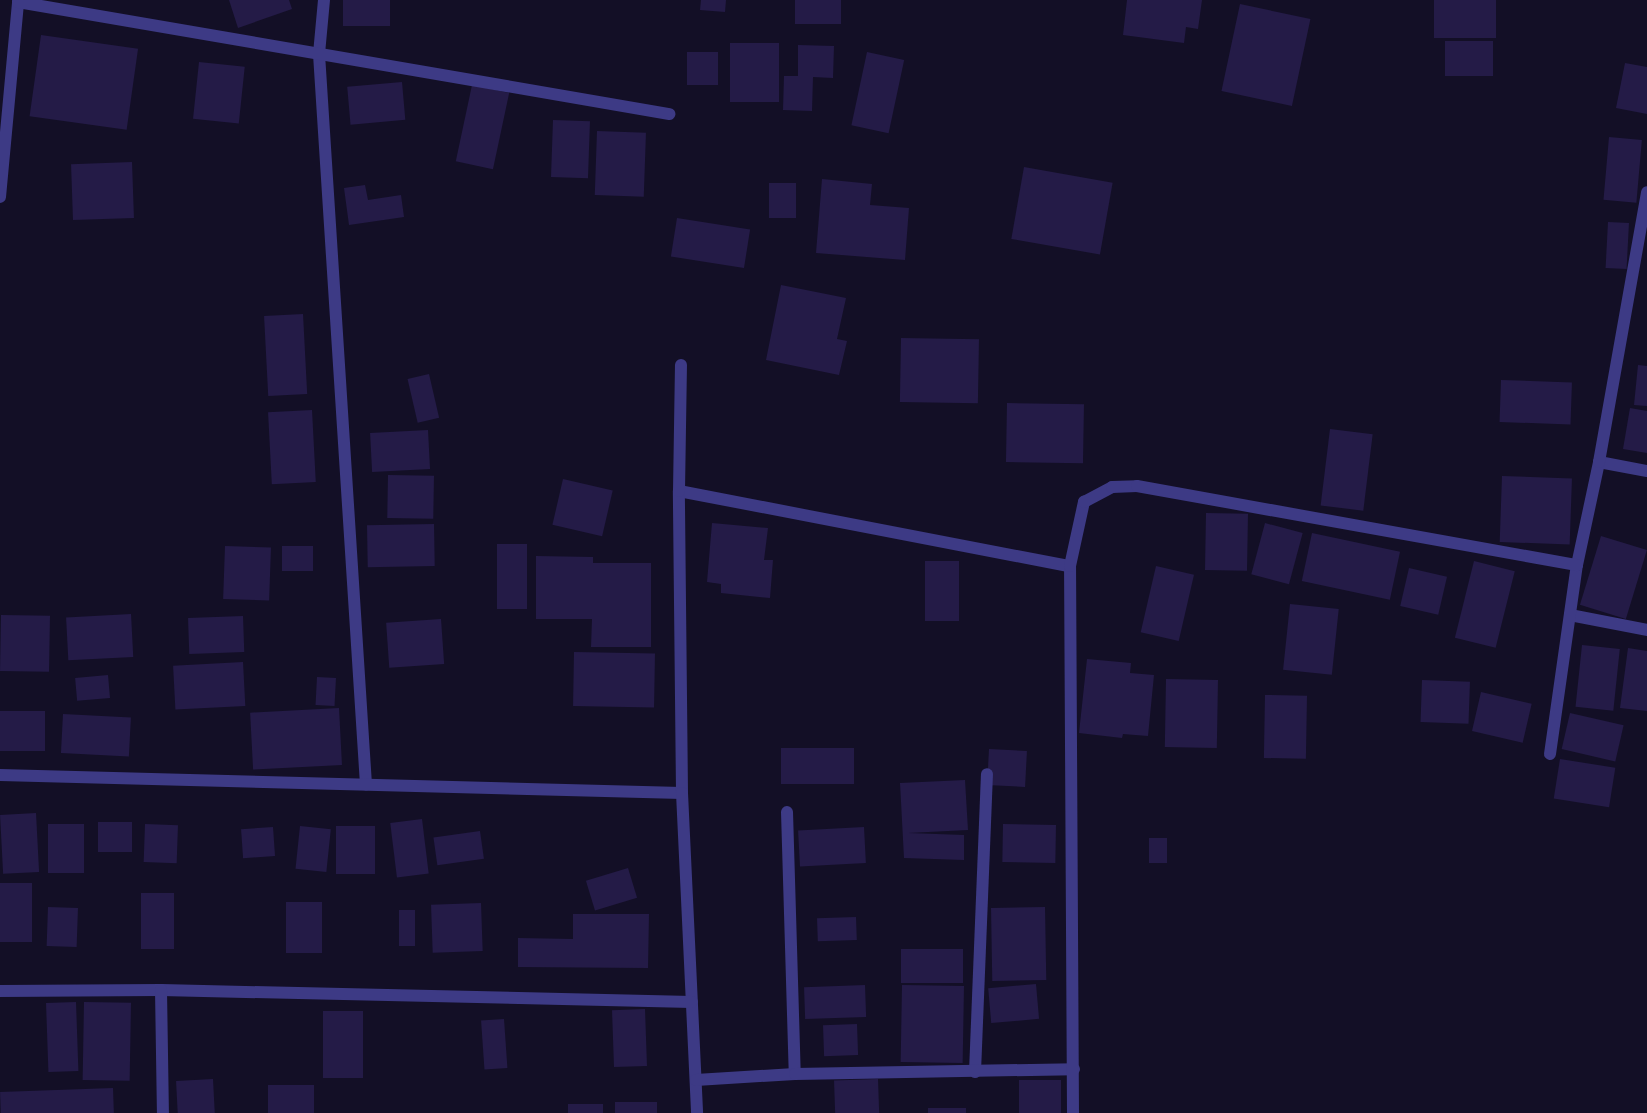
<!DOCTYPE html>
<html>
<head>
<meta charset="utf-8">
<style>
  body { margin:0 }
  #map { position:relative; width:1647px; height:1113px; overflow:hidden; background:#130f26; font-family:Manrope,sans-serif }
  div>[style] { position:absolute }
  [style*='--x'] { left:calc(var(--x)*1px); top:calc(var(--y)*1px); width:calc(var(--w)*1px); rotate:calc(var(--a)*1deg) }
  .building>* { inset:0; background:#241b47; transform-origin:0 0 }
  .minor>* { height:12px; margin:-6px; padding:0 6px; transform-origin:6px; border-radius:6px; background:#3d3a85 }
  span { translate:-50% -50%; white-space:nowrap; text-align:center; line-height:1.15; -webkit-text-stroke:4px #130f26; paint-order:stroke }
</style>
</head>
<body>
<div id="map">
  <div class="building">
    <i style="clip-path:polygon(229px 0,289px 0,292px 9px,238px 28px)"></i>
    <i style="left:343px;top:0;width:47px;height:26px"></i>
    <i style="clip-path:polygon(701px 0,726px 0,725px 12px,700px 10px)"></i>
    <i style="left:795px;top:0;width:46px;height:24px"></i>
    <i style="clip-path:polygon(1127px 0,1202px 0,1198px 29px,1186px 27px,1184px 43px,1123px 35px)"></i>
    <i style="left:1434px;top:0;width:62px;height:38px"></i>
    <i style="left:1240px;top:4px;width:72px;height:89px;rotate:12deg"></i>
    <i style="left:41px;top:35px;width:98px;height:82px;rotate:8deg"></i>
    <i style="left:1445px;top:41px;width:48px;height:35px"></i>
    <i style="left:730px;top:43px;width:49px;height:59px"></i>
    <i style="clip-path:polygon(798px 45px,834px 46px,833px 78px,813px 77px,812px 111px,783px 110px,784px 76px,798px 76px)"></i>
    <i style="left:687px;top:52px;width:31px;height:33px"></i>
    <i style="left:867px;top:52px;width:38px;height:75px;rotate:12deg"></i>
    <i style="left:199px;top:62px;width:46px;height:57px;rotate:6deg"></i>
    <i style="clip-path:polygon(1625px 63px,1647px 67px,1647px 114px,1616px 108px)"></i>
    <i style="left:402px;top:82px;width:38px;height:55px;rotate:85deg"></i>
    <i style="left:472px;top:85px;width:38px;height:78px;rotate:12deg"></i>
    <i style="left:553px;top:120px;width:37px;height:57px;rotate:2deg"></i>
    <i style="left:597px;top:131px;width:49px;height:64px;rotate:2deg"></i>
    <i style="left:1609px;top:137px;width:33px;height:63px;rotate:5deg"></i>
    <i style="left:132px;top:162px;width:56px;height:61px;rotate:88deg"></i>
    <i style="left:1024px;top:167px;width:90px;height:73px;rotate:10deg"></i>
    <i style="clip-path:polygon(822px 179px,872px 184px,870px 205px,909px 208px,905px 260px,816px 253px)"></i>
    <i style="left:769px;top:183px;width:27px;height:35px"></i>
    <i style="clip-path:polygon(365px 185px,368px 200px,401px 195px,404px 217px,349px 225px,344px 188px)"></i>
    <i style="left:677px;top:218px;width:74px;height:39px;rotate:9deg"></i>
    <i style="left:1608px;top:222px;width:21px;height:46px;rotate:3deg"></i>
    <i style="clip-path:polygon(781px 285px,846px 298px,837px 339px,847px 341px,839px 375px,766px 360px)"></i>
    <i style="left:303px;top:314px;width:80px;height:39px;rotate:87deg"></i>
    <i style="left:901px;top:338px;width:78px;height:64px;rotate:1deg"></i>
    <i style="clip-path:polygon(1638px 365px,1647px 366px,1647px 406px,1634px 405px)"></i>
    <i style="left:429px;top:374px;width:45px;height:22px;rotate:77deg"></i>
    <i style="left:1501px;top:380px;width:71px;height:42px;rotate:2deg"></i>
    <i style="left:1007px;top:403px;width:77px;height:59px;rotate:1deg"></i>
    <i style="clip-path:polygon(1630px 408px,1647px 411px,1647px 453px,1623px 449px)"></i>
    <i style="left:312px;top:410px;width:72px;height:44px;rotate:87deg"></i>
    <i style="left:1330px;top:429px;width:43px;height:77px;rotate:7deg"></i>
    <i style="left:428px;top:430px;width:39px;height:58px;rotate:87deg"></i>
    <i style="left:388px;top:475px;width:46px;height:43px;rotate:1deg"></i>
    <i style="left:1502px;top:476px;width:70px;height:66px;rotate:2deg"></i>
    <i style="left:563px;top:479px;width:51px;height:47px;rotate:13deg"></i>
    <i style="left:1206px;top:513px;width:42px;height:57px;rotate:1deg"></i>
    <i style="clip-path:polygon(712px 523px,768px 528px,764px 560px,773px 560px,770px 598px,721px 593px,721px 584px,707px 582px)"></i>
    <i style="left:1265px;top:523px;width:39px;height:53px;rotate:15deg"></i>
    <i style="left:434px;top:524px;width:42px;height:67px;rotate:89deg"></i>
    <i style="left:1312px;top:533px;width:90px;height:49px;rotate:12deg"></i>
    <i style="left:1601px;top:536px;width:48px;height:72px;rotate:17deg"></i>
    <i style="left:497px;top:544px;width:30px;height:65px"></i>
    <i style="left:225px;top:546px;width:46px;height:53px;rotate:2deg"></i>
    <i style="left:313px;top:546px;width:25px;height:31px;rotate:90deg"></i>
    <i style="clip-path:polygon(536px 556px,593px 557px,593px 563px,651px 563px,651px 647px,591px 647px,592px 619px,536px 619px)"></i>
    <i style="left:925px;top:561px;width:34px;height:60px"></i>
    <i style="left:1474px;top:561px;width:42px;height:79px;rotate:14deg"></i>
    <i style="left:1156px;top:566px;width:39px;height:68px;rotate:13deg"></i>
    <i style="left:1409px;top:568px;width:39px;height:39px;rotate:13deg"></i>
    <i style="left:1290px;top:604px;width:49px;height:66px;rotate:6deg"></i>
    <i style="left:131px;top:614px;width:43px;height:65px;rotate:87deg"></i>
    <i style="left:1px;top:615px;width:49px;height:56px;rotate:1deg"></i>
    <i style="left:243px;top:616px;width:36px;height:55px;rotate:88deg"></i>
    <i style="left:441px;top:619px;width:45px;height:55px;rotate:86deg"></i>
    <i style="left:1582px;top:645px;width:38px;height:62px;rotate:6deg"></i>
    <i style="clip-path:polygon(1628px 648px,1647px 651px,1647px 711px,1620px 708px)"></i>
    <i style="left:574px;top:652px;width:81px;height:54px;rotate:1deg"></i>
    <i style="clip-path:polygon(1087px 659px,1131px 663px,1130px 673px,1154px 675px,1148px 736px,1123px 734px,1122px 738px,1079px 733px)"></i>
    <i style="left:243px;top:662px;width:44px;height:70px;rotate:87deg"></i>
    <i style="left:108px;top:675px;width:23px;height:33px;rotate:85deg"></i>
    <i style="left:317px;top:677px;width:19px;height:28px;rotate:3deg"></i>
    <i style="left:1166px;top:679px;width:52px;height:68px;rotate:1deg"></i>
    <i style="left:1422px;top:680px;width:48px;height:42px;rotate:2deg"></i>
    <i style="left:1481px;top:692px;width:52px;height:40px;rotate:13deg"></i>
    <i style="left:1265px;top:695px;width:42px;height:63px;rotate:1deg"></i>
    <i style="left:339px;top:708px;width:57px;height:89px;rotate:87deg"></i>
    <i style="left:0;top:711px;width:45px;height:40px"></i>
    <i style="left:1570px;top:713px;width:55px;height:37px;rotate:13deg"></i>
    <i style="left:63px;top:714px;width:68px;height:39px;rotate:3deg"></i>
    <i style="left:781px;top:748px;width:73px;height:36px"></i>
    <i style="left:989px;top:749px;width:38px;height:36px;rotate:3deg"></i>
    <i style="left:1560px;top:759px;width:56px;height:40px;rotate:9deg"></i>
    <i style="clip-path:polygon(965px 780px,968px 830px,908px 833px,964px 835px,964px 860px,904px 858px,900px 783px)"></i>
    <i style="left:36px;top:813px;width:59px;height:36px;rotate:87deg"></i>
    <i style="left:422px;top:819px;width:55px;height:32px;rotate:83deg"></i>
    <i style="left:98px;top:822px;width:34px;height:30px"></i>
    <i style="left:48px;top:824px;width:36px;height:49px"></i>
    <i style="left:145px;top:824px;width:33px;height:38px;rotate:2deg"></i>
    <i style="left:1003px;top:824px;width:53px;height:38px;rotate:1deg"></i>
    <i style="left:300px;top:826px;width:31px;height:43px;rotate:6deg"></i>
    <i style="left:336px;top:826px;width:39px;height:48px"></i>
    <i style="left:273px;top:827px;width:29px;height:32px;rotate:86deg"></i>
    <i style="left:864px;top:827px;width:36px;height:66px;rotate:87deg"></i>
    <i style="left:480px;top:831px;width:28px;height:47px;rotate:82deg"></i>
    <i style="left:1149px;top:838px;width:18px;height:25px"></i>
    <i style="left:628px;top:868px;width:31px;height:44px;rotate:73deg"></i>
    <i style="left:0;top:883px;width:32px;height:59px"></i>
    <i style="left:141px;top:893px;width:33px;height:56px"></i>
    <i style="left:286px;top:902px;width:36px;height:51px"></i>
    <i style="left:481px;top:903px;width:48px;height:50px;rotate:88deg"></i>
    <i style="left:48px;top:907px;width:30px;height:39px;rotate:2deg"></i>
    <i style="left:1045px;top:907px;width:73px;height:54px;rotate:89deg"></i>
    <i style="left:399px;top:910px;width:16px;height:36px"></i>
    <i style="clip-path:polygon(573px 914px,649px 914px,648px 968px,518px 967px,518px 938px,573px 939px)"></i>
    <i style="left:856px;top:917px;width:23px;height:39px;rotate:88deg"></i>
    <i style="left:901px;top:949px;width:62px;height:34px"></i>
    <i style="left:1036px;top:984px;width:35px;height:48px;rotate:85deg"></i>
    <i style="left:865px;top:985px;width:32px;height:61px;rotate:88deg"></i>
    <i style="left:902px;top:985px;width:62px;height:77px;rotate:1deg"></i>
    <i style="left:76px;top:1002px;width:69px;height:30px;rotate:88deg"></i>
    <i style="left:84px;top:1002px;width:47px;height:78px;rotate:1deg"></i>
    <i style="left:645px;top:1009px;width:57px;height:33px;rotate:88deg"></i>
    <i style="left:323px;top:1011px;width:40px;height:67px"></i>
    <i style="left:504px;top:1019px;width:49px;height:23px;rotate:86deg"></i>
    <i style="left:857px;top:1024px;width:31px;height:34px;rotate:88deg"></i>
    <i style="left:213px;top:1079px;width:34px;height:37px;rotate:87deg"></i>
    <i style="left:878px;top:1079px;width:34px;height:44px;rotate:88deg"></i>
    <i style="left:1019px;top:1080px;width:42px;height:33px"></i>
    <i style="left:268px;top:1085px;width:46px;height:28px"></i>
    <i style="left:113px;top:1088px;width:25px;height:113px;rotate:88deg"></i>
    <i style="left:615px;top:1102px;width:42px;height:11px"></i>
    <i style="left:568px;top:1104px;width:35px;height:9px"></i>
    <i style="left:928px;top:1108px;width:38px;height:5px"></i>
  </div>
  <div class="minor">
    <i style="--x:324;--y:0;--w:54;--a:95.3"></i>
    <i style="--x:319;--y:54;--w:732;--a:86.32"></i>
    <i style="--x:0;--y:197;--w:196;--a:-84.7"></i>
    <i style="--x:18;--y:2;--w:661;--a:9.76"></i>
    <i style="--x:1599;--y:462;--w:49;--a:10.6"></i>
    <i style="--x:679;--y:491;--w:398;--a:10.9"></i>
    <i style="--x:1570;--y:615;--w:78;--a:11"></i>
    <i style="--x:1550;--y:754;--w:191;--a:-81.9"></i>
    <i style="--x:1577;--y:565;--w:105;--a:-77.9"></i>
    <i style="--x:1599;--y:462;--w:274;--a:-79.9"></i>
    <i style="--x:0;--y:775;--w:682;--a:1.51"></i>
    <i style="--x:682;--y:793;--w:302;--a:-90.6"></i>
    <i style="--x:679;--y:491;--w:126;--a:-89.1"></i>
    <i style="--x:682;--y:793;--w:320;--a:87.3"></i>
    <i style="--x:787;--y:812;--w:262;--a:88.3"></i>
    <i style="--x:161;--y:990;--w:531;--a:1.29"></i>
    <i style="--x:0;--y:991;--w:161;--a:-0.4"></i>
    <i style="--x:161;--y:990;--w:123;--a:89.1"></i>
    <i style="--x:975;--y:1072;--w:298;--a:-87.7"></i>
    <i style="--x:696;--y:1080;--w:99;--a:-3.5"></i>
    <i style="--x:795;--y:1074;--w:279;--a:-1"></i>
    <i style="--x:1073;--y:1113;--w:547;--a:-90.31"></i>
    <i style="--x:1070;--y:566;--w:66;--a:-77.7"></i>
    <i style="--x:1084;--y:502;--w:32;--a:-28"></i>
    <i style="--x:1112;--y:487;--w:25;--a:-2"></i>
    <i style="--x:1137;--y:486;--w:447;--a:10.2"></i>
  </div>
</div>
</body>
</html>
